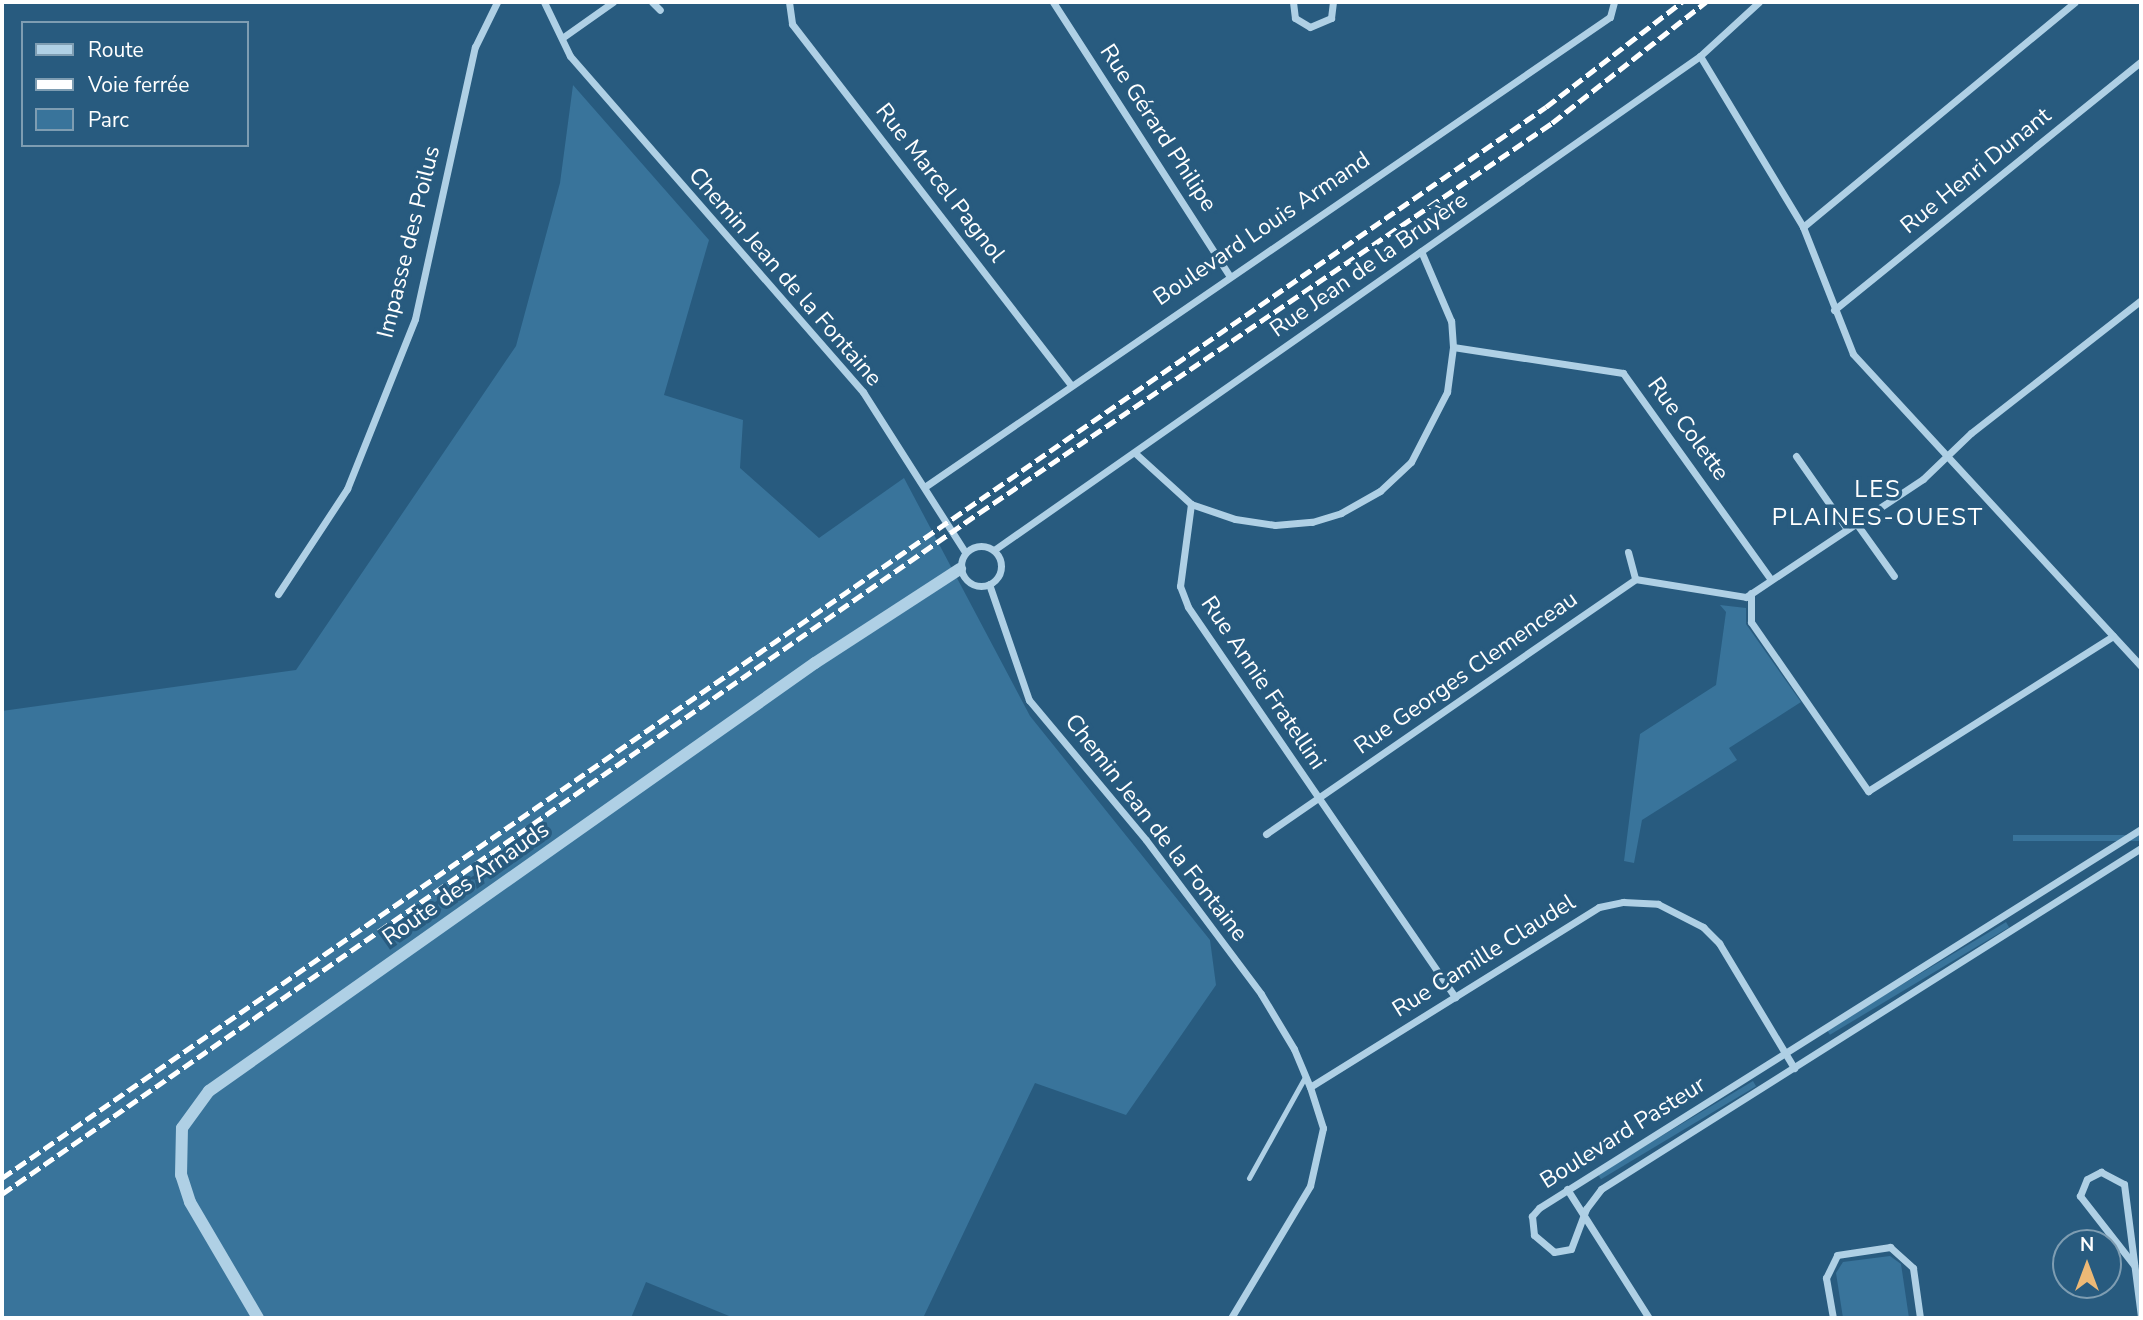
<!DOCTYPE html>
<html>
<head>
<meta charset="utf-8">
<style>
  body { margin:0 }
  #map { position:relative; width:2143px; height:1320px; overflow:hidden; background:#285b7f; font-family:"Nunito Sans",sans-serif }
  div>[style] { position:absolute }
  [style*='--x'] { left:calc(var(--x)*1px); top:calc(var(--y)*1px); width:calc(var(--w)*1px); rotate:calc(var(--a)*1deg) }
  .green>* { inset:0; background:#39749b; transform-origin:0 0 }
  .service>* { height:5px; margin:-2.5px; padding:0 2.5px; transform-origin:2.5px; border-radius:2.5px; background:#afd0e5 }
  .minor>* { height:7px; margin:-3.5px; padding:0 3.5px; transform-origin:3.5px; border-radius:3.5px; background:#afd0e5 }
  .minor>.ring { margin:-3.5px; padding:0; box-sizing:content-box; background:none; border:7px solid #afd0e5; border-radius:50% }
  .tertiary>* { height:12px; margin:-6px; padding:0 6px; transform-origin:6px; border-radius:6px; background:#afd0e5 }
  .rail>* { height:5px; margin-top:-2.5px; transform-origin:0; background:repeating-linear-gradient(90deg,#fff 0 12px,transparent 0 17px) }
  span { translate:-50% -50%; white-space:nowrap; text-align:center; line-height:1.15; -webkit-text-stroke:7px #285b7f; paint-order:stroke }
  .street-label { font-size:23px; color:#fff }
  .neighbourhood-label { font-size:24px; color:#fff; letter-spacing:2px }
  .frame { position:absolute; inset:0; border:4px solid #fff; pointer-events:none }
  .legend { position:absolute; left:21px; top:21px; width:228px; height:126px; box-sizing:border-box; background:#285b7f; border:2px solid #7e9db2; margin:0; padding:9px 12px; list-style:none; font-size:21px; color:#fff }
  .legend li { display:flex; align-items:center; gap:14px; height:35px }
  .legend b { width:35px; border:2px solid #7e9db2 }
  .north { position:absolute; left:2052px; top:1229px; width:70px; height:70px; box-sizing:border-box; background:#285b7f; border:2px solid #7e9db2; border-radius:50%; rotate:0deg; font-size:19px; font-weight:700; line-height:28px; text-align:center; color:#fff }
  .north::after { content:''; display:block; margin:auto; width:24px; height:32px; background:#edb976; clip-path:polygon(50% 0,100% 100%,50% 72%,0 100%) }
</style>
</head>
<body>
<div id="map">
  <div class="green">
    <i style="clip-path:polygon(573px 85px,709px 240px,664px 395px,743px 420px,740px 468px,819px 538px,904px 478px,1030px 716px,1210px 940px,1216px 985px,1126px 1115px,1035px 1083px,923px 1318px,734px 1318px,646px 1282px,631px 1318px,2px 1318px,2px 711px,296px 670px,516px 346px,560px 183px)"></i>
    <i style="clip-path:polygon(1720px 605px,1746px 608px,1746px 624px,1801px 702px,1729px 748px,1737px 760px,1642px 820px,1634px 863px,1624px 861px,1640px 734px,1716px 685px,1726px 612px)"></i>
    <i style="left:2141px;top:835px;width:6px;height:128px;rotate:90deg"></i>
    <i style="left:2006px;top:922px;width:6px;height:209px;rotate:59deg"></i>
    <i style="left:1753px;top:1081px;width:6px;height:181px;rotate:59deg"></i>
    <i style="clip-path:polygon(1890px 1256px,1901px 1264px,1909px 1318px,1843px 1318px,1836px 1273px,1843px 1262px)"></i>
  </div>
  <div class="service">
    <i style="--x:1249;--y:1178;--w:115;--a:-61"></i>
  </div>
  <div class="minor">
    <i style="--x:544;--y:2;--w:60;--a:64.3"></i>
    <i style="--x:570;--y:56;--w:446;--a:48.9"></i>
    <i style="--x:863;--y:392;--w:190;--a:57.5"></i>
    <i style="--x:652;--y:2;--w:11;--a:45"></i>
    <i style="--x:789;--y:2;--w:22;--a:82"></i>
    <i style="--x:792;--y:24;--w:456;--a:52.3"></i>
    <i style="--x:1053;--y:2;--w:325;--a:57.2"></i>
    <i style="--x:1293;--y:2;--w:16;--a:83"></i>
    <i style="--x:1295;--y:18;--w:17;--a:31"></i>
    <i style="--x:1310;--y:27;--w:23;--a:-23"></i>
    <i style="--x:1331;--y:18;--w:16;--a:-83"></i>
    <i style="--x:562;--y:38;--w:62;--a:-35.2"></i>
    <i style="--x:1700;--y:56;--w:200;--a:58.9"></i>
    <i style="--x:1803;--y:227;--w:136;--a:68.5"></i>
    <i style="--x:1853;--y:354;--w:425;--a:47.3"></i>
    <i style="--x:1803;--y:227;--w:353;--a:-39.6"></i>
    <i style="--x:1834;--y:310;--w:395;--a:-39"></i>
    <i style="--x:1453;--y:347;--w:172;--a:8.7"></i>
    <i style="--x:1623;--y:373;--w:254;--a:54.4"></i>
    <i style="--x:1135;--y:453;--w:76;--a:42.3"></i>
    <i style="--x:1191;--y:504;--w:46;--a:18.8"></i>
    <i style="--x:1235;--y:519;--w:40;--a:8.5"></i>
    <i style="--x:1275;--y:525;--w:37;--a:-5"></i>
    <i style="--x:1312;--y:522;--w:30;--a:-17"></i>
    <i style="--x:1341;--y:513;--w:45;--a:-29.4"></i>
    <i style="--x:1380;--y:491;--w:42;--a:-43.1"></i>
    <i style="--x:1411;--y:462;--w:79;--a:-62.8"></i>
    <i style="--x:1447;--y:392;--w:45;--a:-82.4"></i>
    <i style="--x:1453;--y:347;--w:26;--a:-94"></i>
    <i style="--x:1451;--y:321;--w:76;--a:-113.2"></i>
    <i style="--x:1796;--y:456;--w:89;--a:55.1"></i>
    <i style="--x:926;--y:486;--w:829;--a:-34.44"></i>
    <i style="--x:1610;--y:17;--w:16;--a:-75"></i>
    <i style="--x:1191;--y:504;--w:83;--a:97.6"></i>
    <i style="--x:1180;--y:586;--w:22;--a:69"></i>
    <i style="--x:1188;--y:607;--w:473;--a:55.6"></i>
    <i style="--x:1856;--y:523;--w:65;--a:54.4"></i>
    <i class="ring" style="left:961px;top:546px;width:33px;height:33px"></i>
    <i style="--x:994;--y:550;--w:862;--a:-34.98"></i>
    <i style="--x:1700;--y:56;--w:80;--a:-42.5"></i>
    <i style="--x:1628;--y:552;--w:28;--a:75"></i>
    <i style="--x:989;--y:584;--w:123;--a:71"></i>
    <i style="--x:1029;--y:700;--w:182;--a:50.1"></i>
    <i style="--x:1146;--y:840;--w:192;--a:53.2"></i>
    <i style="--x:1261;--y:994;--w:64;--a:59"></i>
    <i style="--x:1294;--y:1049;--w:41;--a:67.2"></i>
    <i style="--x:1310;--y:1087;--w:43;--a:72.4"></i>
    <i style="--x:1323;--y:1128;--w:59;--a:102.6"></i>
    <i style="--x:1310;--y:1186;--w:154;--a:120.9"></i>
    <i style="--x:1751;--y:593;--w:29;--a:90"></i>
    <i style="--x:1751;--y:622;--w:206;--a:55.3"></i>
    <i style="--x:1868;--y:791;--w:290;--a:-32.3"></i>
    <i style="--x:278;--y:594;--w:126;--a:-56.7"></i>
    <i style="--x:347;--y:489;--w:183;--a:-68.2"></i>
    <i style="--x:415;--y:319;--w:279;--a:-77.6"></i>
    <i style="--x:475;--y:47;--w:50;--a:-63.9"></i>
    <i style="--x:2141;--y:829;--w:711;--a:147.81"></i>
    <i style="--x:1539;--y:1208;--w:11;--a:131"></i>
    <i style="--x:1532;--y:1216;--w:19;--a:84"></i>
    <i style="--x:1534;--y:1235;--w:26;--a:40"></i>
    <i style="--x:1554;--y:1252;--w:17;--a:-10"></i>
    <i style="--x:1571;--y:1249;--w:43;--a:-69.4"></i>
    <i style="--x:1586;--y:1209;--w:25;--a:-53"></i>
    <i style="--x:1601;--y:1189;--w:639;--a:-32.27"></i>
    <i style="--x:1266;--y:834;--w:449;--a:-34.6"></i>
    <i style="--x:1635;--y:579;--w:112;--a:9.2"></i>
    <i style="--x:1746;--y:597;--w:213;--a:-33.7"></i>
    <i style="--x:1923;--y:479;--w:66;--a:-43.8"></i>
    <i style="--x:1971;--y:433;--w:216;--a:-38"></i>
    <i style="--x:1310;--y:1087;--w:340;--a:-31.9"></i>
    <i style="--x:1599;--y:907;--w:25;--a:-12"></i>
    <i style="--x:1623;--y:902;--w:35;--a:3"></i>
    <i style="--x:1658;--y:904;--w:51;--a:27.1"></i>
    <i style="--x:1703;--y:927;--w:23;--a:45"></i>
    <i style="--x:1719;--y:943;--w:146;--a:59"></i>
    <i style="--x:1567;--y:1189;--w:153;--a:57.6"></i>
    <i style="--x:2134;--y:1265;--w:88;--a:-128"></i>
    <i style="--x:2080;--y:1196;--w:18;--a:-68"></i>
    <i style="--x:2087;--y:1179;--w:16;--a:-27"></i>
    <i style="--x:2101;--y:1172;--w:26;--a:28"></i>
    <i style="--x:2124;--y:1184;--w:134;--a:82.7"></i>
    <i style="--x:1833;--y:1318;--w:41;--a:-99.9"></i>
    <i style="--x:1826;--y:1278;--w:25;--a:-64"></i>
    <i style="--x:1837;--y:1255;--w:54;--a:-8.6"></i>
    <i style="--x:1890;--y:1247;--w:31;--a:42"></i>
    <i style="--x:1913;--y:1268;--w:50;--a:82"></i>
  </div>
  <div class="tertiary">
    <i style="--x:258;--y:1318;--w:134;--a:-120.4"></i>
    <i style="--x:190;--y:1202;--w:28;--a:-108"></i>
    <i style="--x:181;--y:1175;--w:47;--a:-88.8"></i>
    <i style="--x:182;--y:1128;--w:46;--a:-53.9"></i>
    <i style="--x:209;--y:1091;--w:742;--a:-35.23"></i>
    <i style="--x:815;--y:663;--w:173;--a:-33"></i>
  </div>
  <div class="rail">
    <i style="--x:2;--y:1178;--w:1879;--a:-34.75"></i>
    <i style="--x:1546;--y:107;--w:172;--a:-37.7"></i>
    <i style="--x:2;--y:1194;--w:1191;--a:-34.88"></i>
    <i style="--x:979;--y:513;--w:693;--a:-34.24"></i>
    <i style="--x:1552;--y:123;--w:196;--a:-38.2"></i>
  </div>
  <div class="street-label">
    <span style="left:1158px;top:128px;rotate:57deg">Rue Gérard Philipe</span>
    <span style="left:1976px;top:171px;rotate:-39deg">Rue Henri Dunant</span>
    <span style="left:940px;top:183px;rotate:52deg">Rue Marcel Pagnol</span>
    <span style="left:1262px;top:229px;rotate:-34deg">Boulevard Louis Armand</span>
    <span style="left:409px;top:242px;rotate:-76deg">Impasse des Poilus</span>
    <span style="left:1369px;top:265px;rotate:-35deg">Rue Jean de la Bruyère</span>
    <span style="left:785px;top:277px;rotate:49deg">Chemin Jean de la Fontaine</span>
    <span style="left:1688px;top:429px;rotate:54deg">Rue Colette</span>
    <span style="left:1466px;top:673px;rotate:-35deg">Rue Georges Clemenceau</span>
    <span style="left:1263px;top:683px;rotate:56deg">Rue Annie Fratellini</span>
    <span style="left:1156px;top:828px;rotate:52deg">Chemin Jean de la Fontaine</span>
    <span style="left:466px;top:884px;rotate:-35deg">Route des Arnauds</span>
    <span style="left:1484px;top:956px;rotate:-32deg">Rue Camille Claudel</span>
    <span style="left:1623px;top:1133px;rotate:-32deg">Boulevard Pasteur</span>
  </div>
  <div class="neighbourhood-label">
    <span style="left:1878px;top:504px">LES<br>PLAINES-OUEST</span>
  </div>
  <div class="frame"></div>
  <ul class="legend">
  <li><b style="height:9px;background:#afd0e5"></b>Route</li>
  <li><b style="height:9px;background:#fff"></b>Voie ferrée</li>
  <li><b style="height:19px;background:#39749b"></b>Parc</li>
  </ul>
  <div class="north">N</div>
</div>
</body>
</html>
